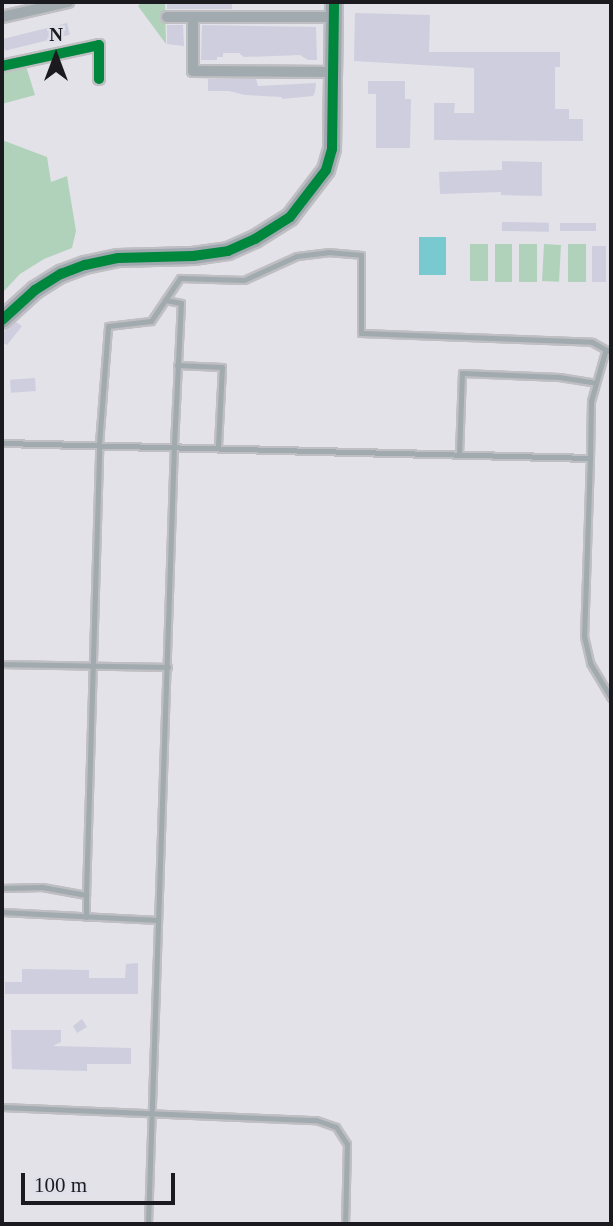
<!DOCTYPE html>
<html>
<head>
<meta charset="utf-8">
<style>
  body { margin:0 }
  #map { position:relative; width:613px; height:1226px; overflow:hidden; background:#e2e2e8; font-family:"Times New Roman",serif }
  div>[style] { position:absolute }
  [style*='--x'] { left:calc(var(--x)*1px); top:calc(var(--y)*1px); width:calc(var(--w)*1px); rotate:calc(var(--a)*1deg) }
  .green>* { inset:0; background:#b0d2bb; transform-origin:0 0 }
  .water>* { inset:0; background:#79c9d0; transform-origin:0 0 }
  .building>* { inset:0; background:#cecedf; transform-origin:0 0 }
  .roads { filter:drop-shadow(2px 0 #bfbfc3) drop-shadow(-2px 0 #bfbfc3) drop-shadow(0 2px #bfbfc3) drop-shadow(0 -2px #bfbfc3) }
  .lane>* { height:5px; margin:-2.5px; padding:0 2.5px; transform-origin:2.5px; border-radius:2.5px; background:#a1aaae }
  .street>* { height:10px; margin:-5px; padding:0 5px; transform-origin:5px; border-radius:5px; background:#a1aaae }
  .secondary>* { height:16px; margin:-8px; padding:0 8px; transform-origin:8px; border-radius:8px; background:#9ea8ae }
  .cycleway>* { height:10px; margin:-5px; padding:0 5px; transform-origin:5px; border-radius:5px; background:#00873e }
  span { translate:-50% -50%; white-space:nowrap; text-align:center; line-height:1.15; -webkit-text-stroke:7px #e0e0ea; paint-order:stroke }
  .frame { position:absolute; inset:0; border:4px solid #1b1b1f; pointer-events:none }
  .north { position:absolute; left:21px; top:21px; width:70px; height:70px; -webkit-text-stroke:5px #e0e0ea; paint-order:stroke; rotate:0deg; font-size:19px; font-weight:700; line-height:28px; text-align:center; color:#1b1b1f }
  .north::after { content:''; display:block; margin:auto; width:24px; height:32px; background:#1b1b1f; clip-path:polygon(50% 0,100% 100%,50% 72%,0 100%) }
  .scale { position:absolute; left:21px; top:1173px; width:154px; height:32px; box-sizing:border-box; border:4px solid #1b1b1f; border-top:0; padding-left:9px; font-size:21px; line-height:24px; white-space:nowrap; color:#1b1b1f; -webkit-text-stroke:5px #e0e0ea; paint-order:stroke }
</style>
</head>
<body>
<div id="map">
  <div class="green">
    <i style="clip-path:polygon(142px 2px,165px 2px,166px 44px,138px 6px)"></i>
    <i style="clip-path:polygon(25px 63px,35px 95px,2px 104px,2px 69px)"></i>
    <i style="clip-path:polygon(2px 140px,47px 157px,51px 182px,67px 176px,76px 231px,72px 248px,44px 259px,20px 274px,4px 291px)"></i>
    <i style="left:470px;top:244px;width:18px;height:37px"></i>
    <i style="left:495px;top:244px;width:17px;height:38px"></i>
    <i style="left:519px;top:244px;width:18px;height:38px"></i>
    <i style="left:544px;top:244px;width:17px;height:37px;rotate:3deg"></i>
    <i style="left:568px;top:244px;width:18px;height:38px"></i>
  </div>
  <div class="water">
    <i style="left:419px;top:237px;width:27px;height:38px"></i>
  </div>
  <div class="building">
    <i style="left:167px;top:2px;width:65px;height:7px"></i>
    <i style="clip-path:polygon(355px 13px,430px 15px,429px 52px,560px 52px,560px 67px,555px 67px,555px 109px,569px 109px,569px 119px,583px 119px,583px 141px,434px 140px,434px 103px,455px 103px,454px 113px,474px 113px,474px 68px,354px 61px)"></i>
    <i style="left:67px;top:23px;width:12px;height:67px;rotate:76deg"></i>
    <i style="clip-path:polygon(167px 25px,183px 25px,184px 46px,167px 44px)"></i>
    <i style="clip-path:polygon(202px 25px,316px 27px,317px 60px,308px 60px,300px 55px,244px 57px,239px 53px,223px 53px,223px 57px,217px 57px,217px 60px,201px 60px)"></i>
    <i style="clip-path:polygon(208px 79px,256px 79px,258px 86px,316px 83px,315px 92px,313px 96px,282px 99px,282px 97px,245px 95px,229px 91px,208px 91px)"></i>
    <i style="clip-path:polygon(368px 81px,405px 81px,405px 99px,411px 99px,410px 148px,376px 148px,376px 94px,368px 94px)"></i>
    <i style="clip-path:polygon(502px 161px,542px 162px,542px 196px,501px 195px,501px 192px,440px 194px,439px 172px,502px 170px)"></i>
    <i style="left:502px;top:222px;width:47px;height:9px;rotate:1deg"></i>
    <i style="left:560px;top:223px;width:36px;height:8px"></i>
    <i style="left:592px;top:246px;width:14px;height:36px"></i>
    <i style="clip-path:polygon(16px 322px,22px 326px,7px 345px,2px 342px,2px 333px)"></i>
    <i style="left:35px;top:378px;width:13px;height:25px;rotate:86deg"></i>
    <i style="clip-path:polygon(138px 963px,138px 994px,5px 994px,5px 982px,22px 982px,22px 969px,89px 970px,89px 978px,125px 978px,126px 964px)"></i>
    <i style="clip-path:polygon(82px 1019px,87px 1027px,77px 1033px,73px 1026px)"></i>
    <i style="clip-path:polygon(11px 1030px,61px 1030px,61px 1042px,53px 1046px,131px 1048px,131px 1064px,87px 1064px,87px 1071px,12px 1069px)"></i>
  </div>
  <div class="roads">
    <div class="lane">
      <i style="--x:177;--y:365;--w:45;--a:2.5"></i>
      <i style="--x:222;--y:367;--w:79;--a:92.9"></i>
      <i style="--x:2;--y:443;--w:588;--a:1.46"></i>
      <i style="--x:590;--y:458;--w:178;--a:91.9"></i>
      <i style="--x:584;--y:636;--w:28;--a:77"></i>
      <i style="--x:590;--y:663;--w:41;--a:59"></i>
      <i style="--x:459;--y:454;--w:81;--a:-87.9"></i>
      <i style="--x:462;--y:373;--w:97;--a:2.4"></i>
      <i style="--x:559;--y:377;--w:36;--a:9"></i>
      <i style="--x:590;--y:458;--w:57;--a:-89"></i>
      <i style="--x:591;--y:401;--w:51;--a:-74.1"></i>
      <i style="--x:605;--y:352;--w:7;--a:-27"></i>
      <i style="--x:2;--y:664;--w:166;--a:1"></i>
      <i style="--x:2;--y:888;--w:40;--a:-1.4"></i>
      <i style="--x:42;--y:887;--w:45;--a:10.3"></i>
      <i style="--x:86;--y:895;--w:22;--a:90"></i>
      <i style="--x:86;--y:895;--w:451;--a:-88.3"></i>
      <i style="--x:99;--y:444;--w:118;--a:-85.6"></i>
      <i style="--x:108;--y:326;--w:43;--a:-6.6"></i>
      <i style="--x:151;--y:321;--w:52;--a:-56"></i>
      <i style="--x:180;--y:278;--w:64;--a:1.8"></i>
      <i style="--x:244;--y:280;--w:58;--a:-24.4"></i>
      <i style="--x:297;--y:256;--w:31;--a:-7"></i>
      <i style="--x:328;--y:252;--w:33;--a:5"></i>
      <i style="--x:361;--y:255;--w:78;--a:90"></i>
      <i style="--x:361;--y:333;--w:231;--a:2.2"></i>
      <i style="--x:592;--y:342;--w:18;--a:29"></i>
      <i style="--x:2;--y:912;--w:156;--a:2.9"></i>
      <i style="--x:2;--y:1107;--w:314;--a:2.4"></i>
      <i style="--x:316;--y:1120;--w:21;--a:19"></i>
      <i style="--x:336;--y:1127;--w:20;--a:57"></i>
      <i style="--x:347;--y:1144;--w:80;--a:91.4"></i>
      <i style="--x:148;--y:1224;--w:779;--a:-88.09"></i>
      <i style="--x:174;--y:445;--w:142;--a:-87.2"></i>
      <i style="--x:181;--y:303;--w:16;--a:-169"></i>
    </div>
    <div class="street">
      <i style="--x:2;--y:17;--w:68;--a:-12.8"></i>
      <i style="--x:167;--y:17;--w:26;--a:0"></i>
      <i style="--x:2;--y:66;--w:99;--a:-12.2"></i>
      <i style="--x:99;--y:45;--w:34;--a:90"></i>
      <i style="--x:333;--y:72;--w:140;--a:-179.6"></i>
      <i style="--x:193;--y:71;--w:54;--a:-90"></i>
      <i style="--x:193;--y:17;--w:141;--a:0"></i>
    </div>
    <div class="secondary">
      <i style="--x:2;--y:320;--w:45;--a:-42.3"></i>
      <i style="--x:35;--y:290;--w:31;--a:-32"></i>
      <i style="--x:61;--y:274;--w:26;--a:-21"></i>
      <i style="--x:85;--y:265;--w:34;--a:-12"></i>
      <i style="--x:118;--y:258;--w:75;--a:-1.5"></i>
      <i style="--x:193;--y:256;--w:35;--a:-8"></i>
      <i style="--x:228;--y:251;--w:30;--a:-24"></i>
      <i style="--x:255;--y:239;--w:41;--a:-32.2"></i>
      <i style="--x:290;--y:217;--w:59;--a:-52.5"></i>
      <i style="--x:326;--y:170;--w:22;--a:-74"></i>
      <i style="--x:332;--y:149;--w:147;--a:-89.2"></i>
    </div>
  </div>
  <div class="cycleway">
    <i style="--x:2;--y:66;--w:99;--a:-12.2"></i>
    <i style="--x:99;--y:45;--w:34;--a:90"></i>
    <i style="--x:2;--y:320;--w:45;--a:-42.3"></i>
    <i style="--x:35;--y:290;--w:31;--a:-32"></i>
    <i style="--x:61;--y:274;--w:26;--a:-21"></i>
    <i style="--x:85;--y:265;--w:34;--a:-12"></i>
    <i style="--x:118;--y:258;--w:75;--a:-1.5"></i>
    <i style="--x:193;--y:256;--w:35;--a:-8"></i>
    <i style="--x:228;--y:251;--w:30;--a:-24"></i>
    <i style="--x:255;--y:239;--w:41;--a:-32.2"></i>
    <i style="--x:290;--y:217;--w:59;--a:-52.5"></i>
    <i style="--x:326;--y:170;--w:22;--a:-74"></i>
    <i style="--x:332;--y:149;--w:147;--a:-89.2"></i>
  </div>
  <div class="frame"></div>
  <div class="north">N</div>
  <div class="scale">100 m</div>
</div>
</body>
</html>
